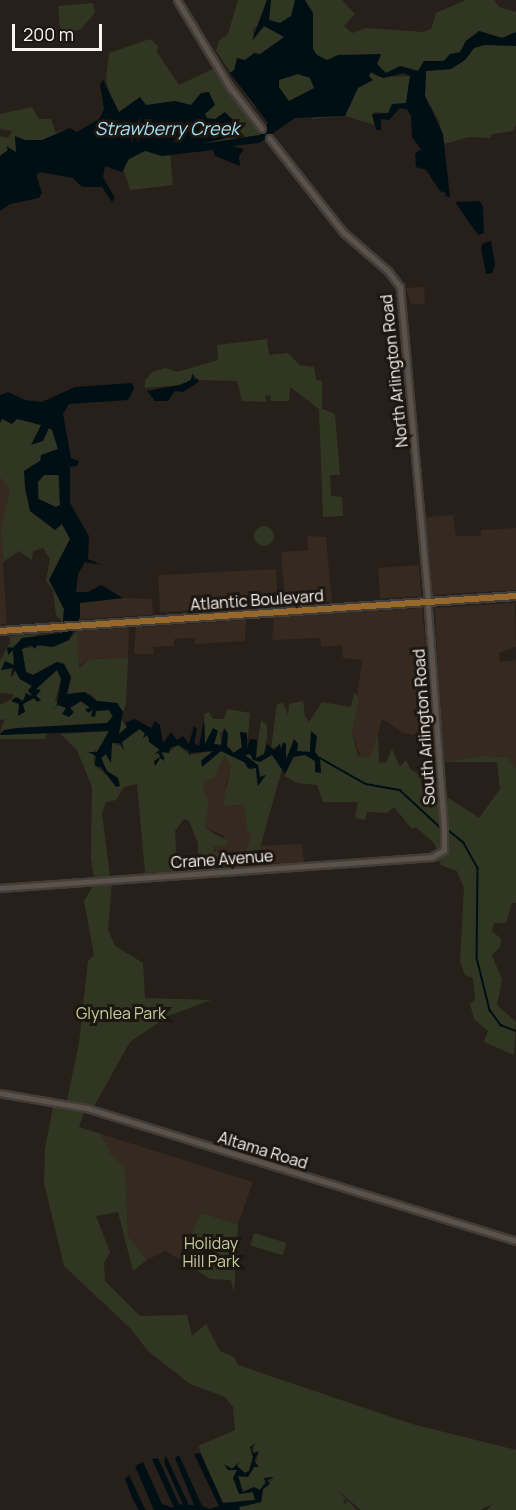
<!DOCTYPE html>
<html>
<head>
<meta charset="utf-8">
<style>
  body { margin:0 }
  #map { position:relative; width:516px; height:1510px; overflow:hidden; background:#27201a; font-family:Manrope,sans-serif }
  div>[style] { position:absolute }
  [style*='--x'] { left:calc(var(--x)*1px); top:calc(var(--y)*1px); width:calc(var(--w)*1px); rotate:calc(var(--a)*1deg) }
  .built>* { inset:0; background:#352920; transform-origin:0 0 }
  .green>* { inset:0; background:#313623; transform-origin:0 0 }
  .round { border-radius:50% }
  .water>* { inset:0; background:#000f14 }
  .stream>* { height:1.5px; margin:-0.75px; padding:0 0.75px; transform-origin:0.75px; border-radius:0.75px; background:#000f14 }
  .roads { filter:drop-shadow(2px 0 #423d39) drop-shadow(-2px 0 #423d39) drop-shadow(0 2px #423d39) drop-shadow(0 -2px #423d39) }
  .tertiary>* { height:4.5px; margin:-2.25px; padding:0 2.25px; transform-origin:2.25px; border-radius:2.25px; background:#5a524b }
  .secondary>* { height:5px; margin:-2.5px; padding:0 2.5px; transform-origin:2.5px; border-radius:2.5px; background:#5a524b }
  .primary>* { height:6px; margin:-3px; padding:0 3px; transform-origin:3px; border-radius:3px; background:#97682c }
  span { translate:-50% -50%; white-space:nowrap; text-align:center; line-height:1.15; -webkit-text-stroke:6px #1d1611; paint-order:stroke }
  .street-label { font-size:16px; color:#f9f4f0 }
  .park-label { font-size:16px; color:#c2d09d }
  .water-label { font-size:18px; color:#a0e2f4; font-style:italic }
  .scale { position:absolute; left:12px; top:24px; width:90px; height:27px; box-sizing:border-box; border:3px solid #f9f4f0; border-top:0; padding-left:8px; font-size:18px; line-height:21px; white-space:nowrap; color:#f9f4f0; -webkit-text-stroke:4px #1d1611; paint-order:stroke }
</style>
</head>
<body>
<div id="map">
  <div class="built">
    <i style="clip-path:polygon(424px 287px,425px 304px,411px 304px,406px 288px)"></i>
    <i style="clip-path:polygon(0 445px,20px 464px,2px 546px,7px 624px,0 625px)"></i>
    <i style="clip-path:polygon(453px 515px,456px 536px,481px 536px,481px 530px,516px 528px,516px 590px,433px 595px,426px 517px)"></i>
    <i style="clip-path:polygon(307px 536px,326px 537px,332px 602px,285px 605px,281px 552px,308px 550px)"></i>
    <i style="left:419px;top:565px;width:31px;height:41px;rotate:86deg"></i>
    <i style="left:276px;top:569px;width:37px;height:118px;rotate:87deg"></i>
    <i style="clip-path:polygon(123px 598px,152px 599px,153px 615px,79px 619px,80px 603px)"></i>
    <i style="clip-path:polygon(515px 603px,516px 647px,499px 653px,500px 662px,516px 660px,516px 769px,508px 757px,481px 756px,442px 762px,435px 608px)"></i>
    <i style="clip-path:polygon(422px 608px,435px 739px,403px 733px,382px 719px,373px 754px,370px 759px,361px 759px,352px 732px,362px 660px,343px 658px,342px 645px,321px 647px,320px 638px,272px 640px,274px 617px)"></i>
    <i style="clip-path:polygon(246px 620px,245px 641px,195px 644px,195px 638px,174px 639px,174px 646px,153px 647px,154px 654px,134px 654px,136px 627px)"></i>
    <i style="clip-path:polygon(129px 628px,128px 658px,90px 659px,78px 667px,77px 631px)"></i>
    <i style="clip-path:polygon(224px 755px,231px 765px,226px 785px,235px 806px,244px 805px,247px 830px,251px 836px,240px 867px,220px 869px,214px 846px,225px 836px,205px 828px,209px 803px,203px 791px,205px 781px)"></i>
    <i style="clip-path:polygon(302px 844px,304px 863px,255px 866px,260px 846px)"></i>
    <i style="clip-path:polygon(101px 1134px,253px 1182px,238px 1224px,201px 1213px,180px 1259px,165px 1251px,147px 1260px,128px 1236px,125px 1167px,111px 1154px)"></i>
  </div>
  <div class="green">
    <i style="clip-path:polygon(238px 0,267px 0,259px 25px,253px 29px,254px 40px,264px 26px,288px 29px,255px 108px,268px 127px,216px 51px,219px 41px,228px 34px)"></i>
    <i style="clip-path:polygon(271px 0,299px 0,296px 19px,280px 23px,269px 20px)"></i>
    <i style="clip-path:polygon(305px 0,342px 0,355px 14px,344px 26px,352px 33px,366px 28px,423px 32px,431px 29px,436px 13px,466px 0,494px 0,499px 7px,516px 12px,516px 32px,502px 38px,479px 31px,466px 41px,460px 52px,438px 63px,424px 61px,419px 71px,400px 66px,386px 73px,377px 64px,381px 56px,314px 106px,256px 97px,306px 7px)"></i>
    <i style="clip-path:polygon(93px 3px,95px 13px,81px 29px,61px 36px,58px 6px)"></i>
    <i style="clip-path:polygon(150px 39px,158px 46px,157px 52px,179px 85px,213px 69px,260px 135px,201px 144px,123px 124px,111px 100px,106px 80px,109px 53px)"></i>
    <i style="clip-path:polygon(489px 44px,516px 46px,516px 125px,513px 131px,492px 134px,490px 138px,469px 137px,444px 144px,439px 121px,425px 96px,426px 71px,451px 69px,465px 60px,474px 48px)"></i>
    <i style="clip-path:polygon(370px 72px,379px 77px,410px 76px,406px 103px,388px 113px,375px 112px,372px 115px,375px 125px,345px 116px,311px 119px)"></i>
    <i style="clip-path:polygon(32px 107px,39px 119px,51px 119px,56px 133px,70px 128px,77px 133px,17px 147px,17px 152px,14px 152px,13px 150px,7px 149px,12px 152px,19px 154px,19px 158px,0 196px,0 136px,8px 138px,12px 131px,0 129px,0 114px)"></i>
    <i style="clip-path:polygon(128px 147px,170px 154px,173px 185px,130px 190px,124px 171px)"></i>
    <i style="clip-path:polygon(267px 339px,269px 355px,288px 353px,300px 365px,314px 367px,316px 380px,322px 381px,322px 409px,335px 414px,340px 475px,330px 475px,331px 496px,342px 497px,343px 516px,323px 517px,319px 409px,290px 387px,289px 401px,271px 401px,270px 395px,265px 396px,266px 402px,242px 401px,237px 381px,199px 380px,192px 374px,191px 380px,180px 385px,145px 388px,145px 380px,153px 372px,165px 368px,177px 372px,218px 360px,217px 345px)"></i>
    <i style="clip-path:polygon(17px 418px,42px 425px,38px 439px,49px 427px,52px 429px,58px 449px,24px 471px,30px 511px,49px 525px,62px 524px,70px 539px,49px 580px,64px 609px,62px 633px,59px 635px,61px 620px,56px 616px,53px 590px,46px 581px,50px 559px,43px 548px,33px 551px,32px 560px,19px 551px,3px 562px,1px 529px,10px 490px,0 477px,0 423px,2px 419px)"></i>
    <i style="clip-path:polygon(44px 475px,58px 475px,60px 505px,56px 507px,39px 499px,38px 482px)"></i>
    <i class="round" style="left:254px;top:526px;width:20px;height:20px"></i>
    <i style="clip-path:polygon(77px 631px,79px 668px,90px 659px,128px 658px,126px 704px,121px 719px,127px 727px,122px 733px,118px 734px,123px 712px,117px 703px,97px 701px,91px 694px,67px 694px,71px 677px,64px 664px,57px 662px,33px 675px,26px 672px,22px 649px,69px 640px)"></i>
    <i style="clip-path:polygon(55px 633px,37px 635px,8px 649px,13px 650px,14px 665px,8px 663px,2px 670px,14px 668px,10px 674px,13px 677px,15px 670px,20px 679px,32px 686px,28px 689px,31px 697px,26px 693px,23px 701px,18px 698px,12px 701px,20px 704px,18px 715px,23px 704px,35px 698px,41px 700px,35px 696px,36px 689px,57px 670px,61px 679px,55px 701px,67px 708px,68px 714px,70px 708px,81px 701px,90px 708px,85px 709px,93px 710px,91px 716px,95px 717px,95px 711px,109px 710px,113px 719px,107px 723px,0 732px,5px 719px,0 720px,0 705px,13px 698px,13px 694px,0 693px,0 661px,10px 642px,9px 636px)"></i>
    <i style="clip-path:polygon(354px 692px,359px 698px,352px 732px,358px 756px,370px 758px,378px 734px,379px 763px,386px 762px,392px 749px,400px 767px,406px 760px,411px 770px,439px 785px,443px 845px,438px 852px,434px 843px,416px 827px,412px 829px,394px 807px,387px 813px,367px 812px,365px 820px,355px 818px,358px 802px,323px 802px,317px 785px,297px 783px,284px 776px,295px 756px,305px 755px,315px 761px,318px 773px,321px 770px,315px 752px,316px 738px,311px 731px,310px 752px,297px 751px,298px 744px,294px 739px,288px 759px,282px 743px,281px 752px,280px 744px,271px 749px,277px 704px,283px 703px,288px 715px,289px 704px,303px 701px,305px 716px,309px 722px,322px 702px,351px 707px)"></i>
    <i style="clip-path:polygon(227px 709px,250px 713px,248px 737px,246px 741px,247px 733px,240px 732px,242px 747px,236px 754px,227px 746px,226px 729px,220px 733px,222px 745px,214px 744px,217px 734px,209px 735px,208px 745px,205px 742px,204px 714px,209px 712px,213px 719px,224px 719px)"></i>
    <i style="clip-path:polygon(261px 720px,267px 725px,267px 737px,264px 754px,256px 758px)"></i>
    <i style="clip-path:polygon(140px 729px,160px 749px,157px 751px,160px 757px,155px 764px,156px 765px,160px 758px,165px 759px,162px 751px,169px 752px,178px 745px,190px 755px,213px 751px,203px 759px,203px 766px,221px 751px,244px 762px,248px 768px,256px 768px,257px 785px,265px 775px,260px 777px,255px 764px,254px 763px,244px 756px,250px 754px,260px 762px,270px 755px,276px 757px,282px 769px,255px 866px,240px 867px,251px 836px,247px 830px,244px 805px,223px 806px,231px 765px,224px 755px,214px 778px,205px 781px,203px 790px,209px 803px,205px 828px,229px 842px,225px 846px,214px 846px,214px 851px,221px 855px,220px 869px,196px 870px,193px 862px,198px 859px,198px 843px,189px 821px,184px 819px,175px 831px,177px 871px,145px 873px,137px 784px,124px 787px,116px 800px,106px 802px,102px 813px,110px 876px,94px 877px,91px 859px,92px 787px,77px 750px,61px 734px,109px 731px,97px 752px,94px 750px,94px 764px,106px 775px,118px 778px,107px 771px,101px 759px,106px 754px,110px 762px,112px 743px,122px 746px,122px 742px)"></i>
    <i style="clip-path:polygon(47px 732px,45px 739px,0 739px,0 735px)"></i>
    <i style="clip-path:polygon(481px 756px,508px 757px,516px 769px,516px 903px,512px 903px,506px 923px,494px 923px,492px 931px,501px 939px,500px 947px,492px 955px,502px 980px,497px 1005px,516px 1022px,514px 1055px,484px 1042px,488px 1031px,474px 1019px,470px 1004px,475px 1000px,473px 978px,465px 975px,460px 961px,464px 888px,457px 871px,441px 865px,438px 859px,448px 846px,444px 795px,479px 818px,500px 789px,497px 762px,442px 762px)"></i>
    <i style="clip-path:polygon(112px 882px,108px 930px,115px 946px,143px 963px,145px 998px,211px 1000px,168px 1016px,130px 1042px,94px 1106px,67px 1100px,79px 1043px,88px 961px,94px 955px,84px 901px,95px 883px)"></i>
    <i style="clip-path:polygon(53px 1107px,84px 1112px,79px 1127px,101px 1134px,111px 1154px,125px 1167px,128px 1236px,147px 1260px,133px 1271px,118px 1212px,96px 1216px,110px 1252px,104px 1263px,105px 1281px,140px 1316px,187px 1315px,192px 1336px,206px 1324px,220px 1351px,234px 1357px,238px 1365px,412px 1424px,516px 1450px,516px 1510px,487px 1510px,492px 1504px,480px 1510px,361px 1510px,337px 1490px,346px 1499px,343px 1502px,345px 1504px,348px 1500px,356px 1510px,240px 1510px,239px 1507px,261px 1502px,263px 1489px,270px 1483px,267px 1480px,271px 1481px,273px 1478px,268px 1477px,260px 1490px,253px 1488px,243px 1492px,238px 1476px,243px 1477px,255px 1466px,258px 1453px,253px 1453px,254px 1445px,250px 1447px,253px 1457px,249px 1471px,245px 1473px,236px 1466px,238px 1463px,233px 1469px,228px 1466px,228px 1470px,237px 1470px,238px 1492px,253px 1492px,256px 1500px,223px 1503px,198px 1446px,235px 1430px,233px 1407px,225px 1397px,190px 1384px,148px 1351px,130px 1328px,64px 1266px,44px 1183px,45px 1149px)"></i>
    <i style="clip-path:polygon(201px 1213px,238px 1224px,234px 1293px,231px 1280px,210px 1279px,180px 1259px)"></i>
    <i style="left:254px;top:1233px;width:34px;height:13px;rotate:17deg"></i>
  </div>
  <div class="water">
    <i style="clip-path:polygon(evenodd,267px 0,271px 0,269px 20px,280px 23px,291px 16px,295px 0,305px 0,313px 13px,313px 49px,317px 55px,327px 60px,338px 55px,381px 54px,377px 64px,386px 73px,400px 66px,418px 71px,424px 61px,444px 61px,450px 54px,460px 52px,466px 41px,479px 31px,502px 38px,516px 32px,516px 46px,484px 45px,474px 48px,465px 60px,451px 69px,426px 71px,425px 96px,443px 134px,450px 197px,445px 196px,446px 193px,440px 191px,426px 170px,416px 167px,415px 154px,421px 149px,412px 137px,411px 116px,407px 109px,400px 108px,389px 120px,381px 119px,381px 130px,376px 130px,372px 114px,388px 113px,392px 104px,406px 103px,410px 76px,404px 73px,383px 78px,371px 72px,369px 76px,373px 80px,358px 88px,345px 116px,295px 118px,259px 143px,232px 146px,244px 149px,239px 156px,240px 166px,215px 156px,213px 150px,162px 156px,145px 151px,129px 159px,122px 172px,105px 166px,103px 177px,115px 198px,112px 202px,102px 187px,82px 187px,73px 178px,40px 172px,36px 175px,42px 193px,39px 198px,10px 204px,0 211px,0 156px,8px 150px,6px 146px,16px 152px,15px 136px,25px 140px,42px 140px,70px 128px,77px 132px,99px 119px,104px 109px,100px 85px,103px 80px,119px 112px,140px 97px,146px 105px,175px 101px,191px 105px,201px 93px,209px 92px,215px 105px,205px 114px,207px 118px,215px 119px,225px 112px,242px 129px,232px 137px,201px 144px,260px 135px,268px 123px,230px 73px,234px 70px,237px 58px,245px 60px,254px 53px,260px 54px,284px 37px,264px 26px,252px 40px,267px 0,298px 74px,310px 78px,314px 88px,289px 101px,279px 87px,279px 80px,298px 74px)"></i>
    <i style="clip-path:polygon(479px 201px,483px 206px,484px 233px,478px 235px,455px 202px)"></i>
    <i style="clip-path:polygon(491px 241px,495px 264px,492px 273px,486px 274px,481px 248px,483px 243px)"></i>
    <i style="clip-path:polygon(193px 373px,194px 379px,199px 380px,197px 383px,183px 392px,175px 391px,168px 401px,155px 401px,147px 391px,180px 385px,191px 380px)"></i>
    <i style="clip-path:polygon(evenodd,132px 383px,134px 389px,128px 400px,69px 404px,63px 414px,71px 458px,79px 461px,77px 466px,70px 467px,70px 503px,89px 536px,88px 559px,102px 565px,85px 562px,78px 574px,76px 592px,88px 592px,101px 585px,123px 598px,80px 603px,80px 617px,69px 640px,53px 647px,37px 645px,35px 649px,31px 645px,22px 649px,26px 672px,33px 675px,57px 662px,64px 664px,71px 677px,67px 694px,85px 692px,97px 701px,117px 703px,123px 712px,119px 734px,127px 727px,125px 723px,135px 719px,151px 728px,155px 721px,160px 725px,163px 743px,171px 732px,177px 740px,183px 736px,189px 744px,194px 726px,197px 729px,194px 743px,199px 746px,204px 720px,205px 744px,213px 728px,218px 731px,214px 744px,221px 745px,224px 728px,228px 734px,227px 746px,233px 753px,242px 747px,240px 732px,247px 733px,247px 748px,250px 739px,257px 740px,256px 758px,264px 754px,267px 744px,274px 750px,280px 744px,281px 750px,283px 742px,286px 744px,286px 760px,294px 739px,298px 744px,297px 751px,310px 752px,311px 731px,317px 736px,315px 752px,320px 758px,321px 773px,315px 772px,315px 761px,305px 755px,293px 757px,285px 774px,272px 755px,260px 762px,253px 760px,250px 754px,245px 755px,258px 765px,260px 777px,266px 775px,258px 786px,256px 768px,249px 769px,244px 762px,221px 751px,202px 767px,201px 761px,213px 751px,190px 753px,190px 759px,189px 751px,178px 745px,170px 748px,169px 753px,161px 752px,165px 761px,160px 758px,155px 766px,154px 761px,160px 757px,159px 753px,154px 754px,160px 750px,149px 742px,148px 735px,143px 738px,145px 733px,139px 729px,122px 742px,124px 751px,120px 743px,112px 743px,111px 763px,106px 754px,101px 758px,107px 771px,118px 778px,120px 786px,116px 787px,101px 767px,95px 766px,96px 756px,88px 752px,97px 752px,109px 731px,0 735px,4px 730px,17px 728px,107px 723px,113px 716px,109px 710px,96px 711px,95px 717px,91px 716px,93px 710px,88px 713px,85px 709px,90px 708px,81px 701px,70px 708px,74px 712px,69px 717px,62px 714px,66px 708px,58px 705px,52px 710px,57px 705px,61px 679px,57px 670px,36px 689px,41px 690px,36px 696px,41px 700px,37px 702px,34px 698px,23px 704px,25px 712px,18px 716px,19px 704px,11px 701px,16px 697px,23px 701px,26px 693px,31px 696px,32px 694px,28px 691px,32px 686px,20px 679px,15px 670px,11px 677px,13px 668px,1px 670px,5px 661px,14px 665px,13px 650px,8px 655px,7px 647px,13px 648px,22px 638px,62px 633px,64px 609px,49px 580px,70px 539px,62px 524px,55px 530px,30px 511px,25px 488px,24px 471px,40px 461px,41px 455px,58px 449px,52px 430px,49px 428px,43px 441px,31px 445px,41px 425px,17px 419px,12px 424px,2px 419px,0 423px,0 395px,8px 392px,25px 400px,42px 402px,75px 387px,132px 383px,44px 475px,59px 475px,60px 505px,56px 507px,38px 499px,38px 482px,44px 475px)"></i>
    <i style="clip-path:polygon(257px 1442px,251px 1448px,253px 1453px,259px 1451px,254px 1461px,259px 1467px,254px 1467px,248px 1477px,238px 1476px,243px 1492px,254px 1487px,260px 1490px,266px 1483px,264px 1478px,274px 1477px,267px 1480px,270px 1484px,263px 1489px,261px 1502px,239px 1507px,240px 1510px,154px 1510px,135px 1466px,143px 1462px,162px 1504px,174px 1508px,152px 1459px,158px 1458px,179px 1504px,183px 1505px,164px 1462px,166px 1456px,189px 1505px,194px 1505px,175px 1458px,179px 1455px,202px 1506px,210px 1509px,219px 1506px,194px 1454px,200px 1453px,223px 1503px,255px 1500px,253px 1492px,239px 1494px,233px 1478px,237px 1470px,228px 1470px,224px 1464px,232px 1469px,239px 1462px,237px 1466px,245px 1473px,249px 1471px,253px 1457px,250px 1447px)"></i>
    <i style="clip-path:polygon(129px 1475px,145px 1509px,147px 1510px,139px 1510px,133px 1500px,125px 1479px)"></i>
  </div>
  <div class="stream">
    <i style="--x:320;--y:758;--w:53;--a:29.5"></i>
    <i style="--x:366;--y:784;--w:35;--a:10"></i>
    <i style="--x:400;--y:790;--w:57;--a:42.9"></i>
    <i style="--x:447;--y:829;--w:22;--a:39"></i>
    <i style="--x:464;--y:843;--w:29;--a:61"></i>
    <i style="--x:478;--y:868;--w:90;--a:90.6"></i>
    <i style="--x:477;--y:958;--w:54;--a:76"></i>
    <i style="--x:490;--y:1010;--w:19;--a:54"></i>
    <i style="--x:501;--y:1025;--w:16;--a:22"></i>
  </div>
  <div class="roads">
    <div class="tertiary">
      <i style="--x:428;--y:602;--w:32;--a:86"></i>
      <i style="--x:0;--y:888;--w:433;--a:-4.1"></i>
      <i style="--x:432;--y:857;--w:14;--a:-30"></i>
      <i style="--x:444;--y:850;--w:23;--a:-90"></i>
      <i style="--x:0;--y:1093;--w:88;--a:9.8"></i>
      <i style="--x:87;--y:1108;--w:449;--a:17.2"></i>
    </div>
    <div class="secondary">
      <i style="--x:177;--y:0;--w:100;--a:58.8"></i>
      <i style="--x:229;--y:86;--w:54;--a:52.5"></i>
      <i style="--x:269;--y:138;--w:120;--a:51.8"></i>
      <i style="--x:343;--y:232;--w:60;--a:40.9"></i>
      <i style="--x:388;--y:271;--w:20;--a:53"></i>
      <i style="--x:400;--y:287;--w:316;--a:84.9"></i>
      <i style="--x:430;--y:634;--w:194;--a:85.9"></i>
    </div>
    <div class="primary">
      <i style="--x:0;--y:631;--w:517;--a:-3.88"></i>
    </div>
  </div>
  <div class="street-label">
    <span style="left:394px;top:371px;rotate:-96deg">North Arlington Road</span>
    <span style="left:257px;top:600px;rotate:-4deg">Atlantic Boulevard</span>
    <span style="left:424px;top:727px;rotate:-94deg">South Arlington Road</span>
    <span style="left:222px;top:859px;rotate:-4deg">Crane Avenue</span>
    <span style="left:263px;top:1150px;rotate:17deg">Altama Road</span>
  </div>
  <div class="park-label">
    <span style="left:121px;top:1013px">Glynlea Park</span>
    <span style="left:211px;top:1252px">Holiday<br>Hill Park</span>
  </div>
  <div class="water-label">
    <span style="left:167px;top:128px">Strawberry Creek</span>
  </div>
  <div class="scale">200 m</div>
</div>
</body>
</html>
